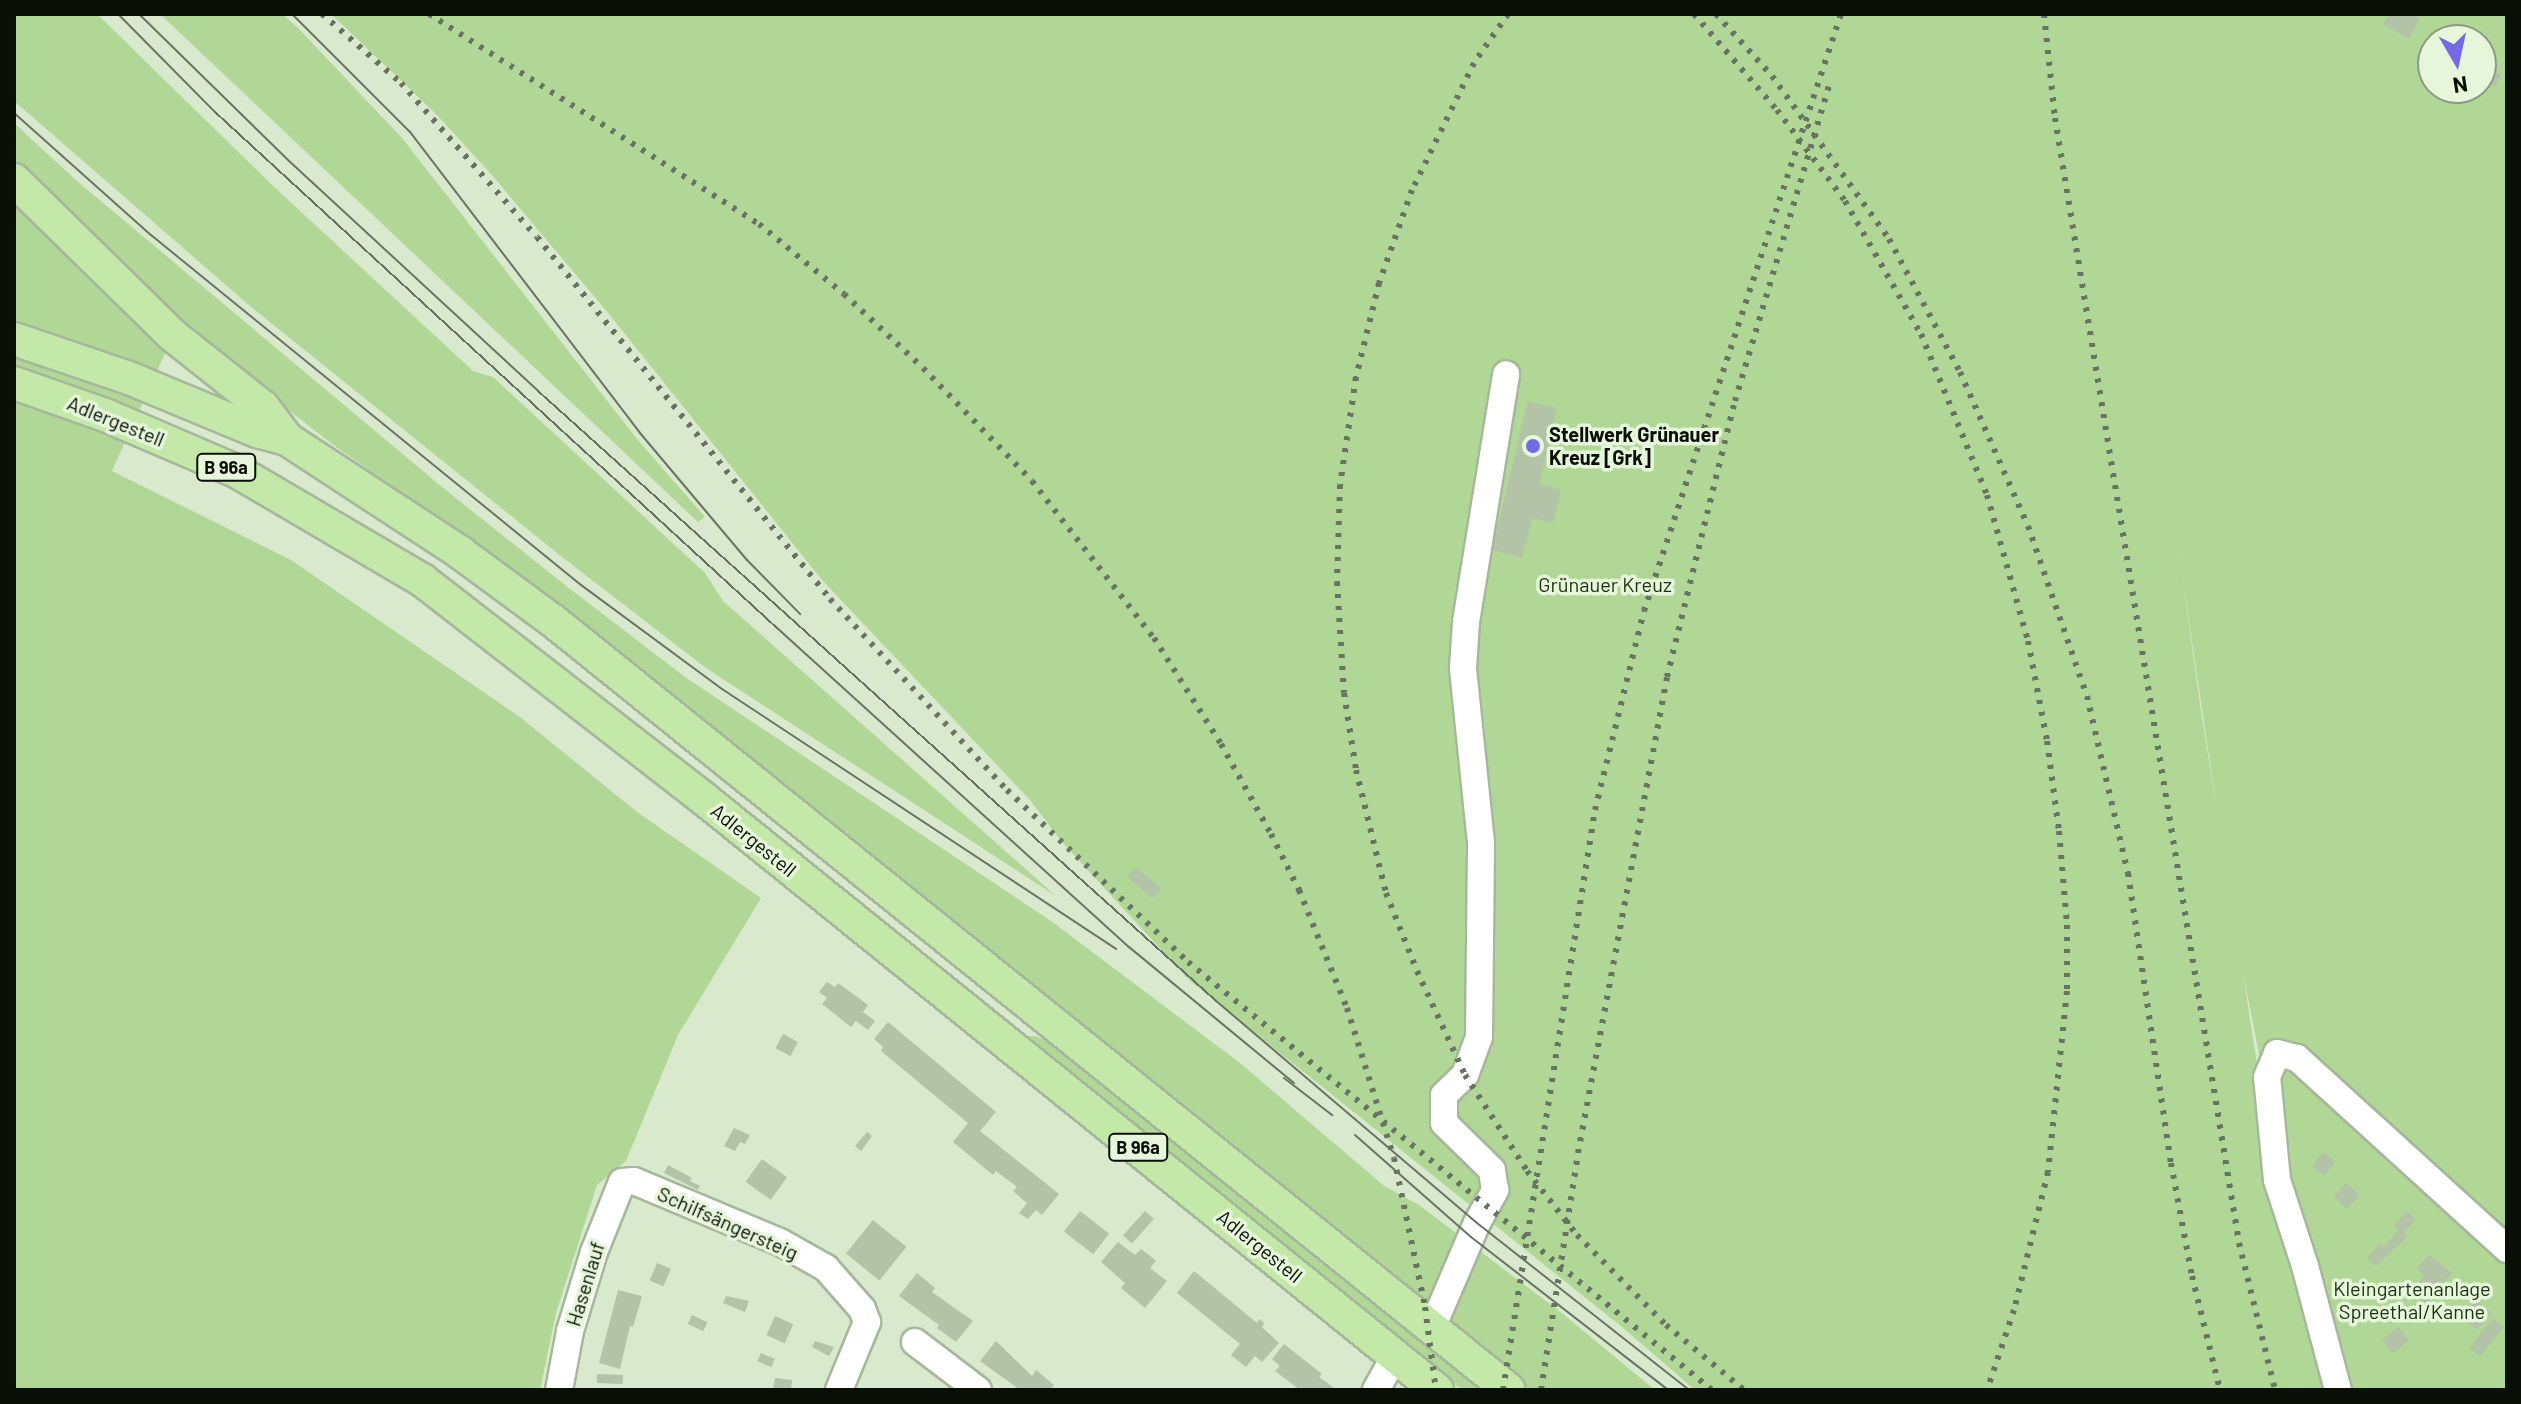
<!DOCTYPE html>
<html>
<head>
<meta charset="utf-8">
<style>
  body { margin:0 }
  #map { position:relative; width:2521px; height:1404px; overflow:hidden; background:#d8e9cd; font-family:Barlow,sans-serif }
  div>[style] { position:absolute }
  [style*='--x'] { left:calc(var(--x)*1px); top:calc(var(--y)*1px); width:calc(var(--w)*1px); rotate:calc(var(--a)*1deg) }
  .green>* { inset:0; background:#b1d797 }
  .building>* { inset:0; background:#b2c3a7; transform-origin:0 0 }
  .roads { filter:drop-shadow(2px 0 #a6b79c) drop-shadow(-2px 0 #a6b79c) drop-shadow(0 2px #a6b79c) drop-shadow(0 -2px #a6b79c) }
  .minor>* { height:26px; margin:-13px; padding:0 13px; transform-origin:13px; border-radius:13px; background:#fff }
  .major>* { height:32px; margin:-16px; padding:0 16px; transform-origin:16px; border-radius:16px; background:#c3e8a7 }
  .tram>* { height:2px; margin:-1px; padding:0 1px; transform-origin:1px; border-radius:1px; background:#697362 }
  .rail>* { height:6px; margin-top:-3px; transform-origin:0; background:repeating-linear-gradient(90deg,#697362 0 4px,transparent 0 12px) }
  .dots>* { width:22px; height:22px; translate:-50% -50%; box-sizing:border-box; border:4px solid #e5f6da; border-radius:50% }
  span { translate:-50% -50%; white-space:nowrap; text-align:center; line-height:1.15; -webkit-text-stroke:7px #e5f6da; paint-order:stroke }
  .shield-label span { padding:2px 6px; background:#e5f6da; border:2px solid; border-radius:6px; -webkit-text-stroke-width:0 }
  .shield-label { font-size:18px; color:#090e06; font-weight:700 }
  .street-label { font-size:20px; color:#090e06 }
  .poi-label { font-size:20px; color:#090e06; font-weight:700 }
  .left { translate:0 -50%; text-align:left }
  .park-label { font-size:20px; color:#1e300f }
  .frame { position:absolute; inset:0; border:16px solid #090e06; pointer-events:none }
  .north { position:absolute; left:2417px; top:24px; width:80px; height:80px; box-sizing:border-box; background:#e5f6da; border:2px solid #8d9985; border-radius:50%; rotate:171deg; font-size:22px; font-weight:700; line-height:32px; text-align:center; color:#090e06 }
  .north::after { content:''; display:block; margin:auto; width:28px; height:36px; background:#746ae5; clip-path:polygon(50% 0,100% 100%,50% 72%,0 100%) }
</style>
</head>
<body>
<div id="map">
  <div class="green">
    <i style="clip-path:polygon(14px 14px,97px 14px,270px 183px,473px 371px,493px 377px,705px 573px,723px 601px,1056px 896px,706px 668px,562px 557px,250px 306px,14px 101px)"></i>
    <i style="clip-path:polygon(160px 14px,282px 14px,298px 28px,402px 138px,637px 439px,705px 517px,698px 522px)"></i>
    <i style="clip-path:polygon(evenodd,331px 14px,2507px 14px,2507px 1390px,2341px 1390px,2267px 1094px,2243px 973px,2280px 1215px,2322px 1390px,1695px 1390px,1622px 1327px,1189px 980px,1062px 842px,1030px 800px,822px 580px,609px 314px,491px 174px,437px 115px,331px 14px,2433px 40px,2481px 40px,2481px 88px,2433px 88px,2433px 40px,331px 14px,2178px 546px,2178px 547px,2218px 817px,2201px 711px,2178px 546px)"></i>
    <i style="clip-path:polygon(14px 123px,77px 181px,442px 487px,565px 585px,685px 677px,1051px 921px,1240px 1063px,1383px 1185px,1419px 1205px,1563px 1314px,1655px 1390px,1531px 1390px,512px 570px,332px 444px,198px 339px,14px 162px)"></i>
    <i style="clip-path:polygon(14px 198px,166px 351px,112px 471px,291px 560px,520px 717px,637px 812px,761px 898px,678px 1035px,626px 1161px,597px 1185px,556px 1313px,540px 1390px,14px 1390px)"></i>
    <i style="clip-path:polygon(1036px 1036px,1053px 1044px,1482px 1390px,1462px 1390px,1025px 1037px)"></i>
  </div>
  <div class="building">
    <i style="clip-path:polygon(2389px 14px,2413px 14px,2420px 18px,2409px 39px,2383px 24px)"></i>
    <i style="clip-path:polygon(2481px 55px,2487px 59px,2483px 66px,2501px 75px,2495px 87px,2481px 79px)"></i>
    <i style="clip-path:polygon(1528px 401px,1557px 408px,1539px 484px,1561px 490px,1553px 523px,1532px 518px,1522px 558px,1492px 550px)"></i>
    <i style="left:1136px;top:867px;width:33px;height:13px;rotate:41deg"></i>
    <i style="clip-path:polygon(827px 982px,835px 987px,838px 983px,868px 1005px,863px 1012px,875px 1021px,868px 1030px,856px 1021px,851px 1027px,822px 1004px,827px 998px,819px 992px)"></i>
    <i style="clip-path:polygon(888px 1022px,996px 1112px,980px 1131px,1059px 1194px,1042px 1215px,1036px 1210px,1028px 1219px,1019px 1213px,1027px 1203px,1013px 1191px,1017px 1187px,996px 1171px,993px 1175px,953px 1142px,968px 1123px,881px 1051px,883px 1047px,874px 1039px)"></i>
    <i style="left:783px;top:1034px;width:17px;height:16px;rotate:28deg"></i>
    <i style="clip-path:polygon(734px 1128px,750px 1135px,745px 1144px,740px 1142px,735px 1151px,724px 1146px)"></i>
    <i style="clip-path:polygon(867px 1132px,872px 1136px,861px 1151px,855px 1146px)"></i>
    <i style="left:2323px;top:1152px;width:16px;height:18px;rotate:38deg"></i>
    <i style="left:762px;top:1159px;width:31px;height:28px;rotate:36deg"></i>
    <i style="clip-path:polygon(668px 1165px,692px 1178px,690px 1181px,700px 1186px,698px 1190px,664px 1173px)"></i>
    <i style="left:2346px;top:1183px;width:18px;height:19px;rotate:41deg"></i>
    <i style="left:1080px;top:1211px;width:37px;height:26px;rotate:38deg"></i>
    <i style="left:1145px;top:1211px;width:12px;height:33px;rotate:42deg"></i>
    <i style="clip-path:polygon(2407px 1211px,2416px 1219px,2403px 1234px,2407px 1237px,2376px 1266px,2367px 1258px,2380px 1243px,2384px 1247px,2398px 1230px,2394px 1226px)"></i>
    <i style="left:873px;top:1220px;width:43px;height:43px;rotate:39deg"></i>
    <i style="clip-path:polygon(1118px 1242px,1135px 1255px,1141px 1249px,1149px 1255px,1156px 1261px,1150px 1268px,1167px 1281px,1145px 1308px,1121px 1288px,1125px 1283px,1101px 1262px)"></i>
    <i style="clip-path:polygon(2429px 1254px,2452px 1273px,2426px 1304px,2411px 1291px,2424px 1275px,2417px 1269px)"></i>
    <i style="left:657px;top:1263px;width:15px;height:19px;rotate:23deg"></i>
    <i style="clip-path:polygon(1194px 1271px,1257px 1323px,1260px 1319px,1264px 1323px,1262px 1327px,1279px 1343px,1262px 1362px,1255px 1356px,1246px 1367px,1231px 1355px,1240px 1344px,1177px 1293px)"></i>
    <i style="clip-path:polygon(917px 1273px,935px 1288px,932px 1292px,973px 1321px,956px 1342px,937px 1328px,939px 1325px,899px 1296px)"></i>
    <i style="clip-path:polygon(2355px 1285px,2362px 1291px,2354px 1301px,2348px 1295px)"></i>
    <i style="clip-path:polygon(618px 1290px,642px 1296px,633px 1327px,630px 1326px,620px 1369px,599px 1363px)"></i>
    <i style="clip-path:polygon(726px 1296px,749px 1301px,745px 1312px,723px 1303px)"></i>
    <i style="clip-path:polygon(2474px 1298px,2492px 1313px,2477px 1330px,2466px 1320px,2472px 1314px,2465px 1309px)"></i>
    <i style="left:692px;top:1315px;width:17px;height:10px;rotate:25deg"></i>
    <i style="left:775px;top:1316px;width:20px;height:21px;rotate:24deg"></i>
    <i style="left:2493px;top:1318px;width:14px;height:38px;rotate:39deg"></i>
    <i style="left:2398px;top:1327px;width:17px;height:21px;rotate:50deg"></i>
    <i style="clip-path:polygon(815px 1341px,834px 1347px,829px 1356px,812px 1347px)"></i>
    <i style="clip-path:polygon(996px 1341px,1032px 1376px,1036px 1370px,1054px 1385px,1050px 1390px,1020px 1390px,980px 1361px)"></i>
    <i style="clip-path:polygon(1284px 1344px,1322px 1374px,1319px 1377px,1333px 1387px,1330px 1390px,1300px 1390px,1275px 1371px,1280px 1366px,1272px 1359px)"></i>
    <i style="left:761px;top:1353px;width:15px;height:9px;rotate:23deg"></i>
    <i style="left:597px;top:1374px;width:26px;height:9px;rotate:2deg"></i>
    <i style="clip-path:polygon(775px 1378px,792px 1380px,791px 1390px,773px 1390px)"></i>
  </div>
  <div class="roads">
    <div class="minor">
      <i style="--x:1432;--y:1328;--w:114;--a:-66.8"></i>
      <i style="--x:1477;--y:1223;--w:38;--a:-61"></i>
      <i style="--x:1495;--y:1190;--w:20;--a:-99"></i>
      <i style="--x:1492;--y:1170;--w:67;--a:-135.6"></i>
      <i style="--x:1444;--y:1123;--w:28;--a:-90"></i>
      <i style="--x:1444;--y:1095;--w:29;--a:-44"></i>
      <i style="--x:1465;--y:1075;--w:40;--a:-69.8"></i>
      <i style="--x:1479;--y:1037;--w:194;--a:-89.4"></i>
      <i style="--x:1481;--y:843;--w:176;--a:-95.9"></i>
      <i style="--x:1463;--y:668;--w:46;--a:-86.3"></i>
      <i style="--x:1466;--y:622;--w:251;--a:-80.8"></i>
      <i style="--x:915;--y:1342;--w:79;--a:37.3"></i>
      <i style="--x:559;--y:1390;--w:60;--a:-79.4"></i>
      <i style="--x:570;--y:1331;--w:83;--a:-73.1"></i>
      <i style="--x:594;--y:1252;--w:75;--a:-68.2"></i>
      <i style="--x:622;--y:1182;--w:12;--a:-5"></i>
      <i style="--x:634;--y:1181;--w:158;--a:22.7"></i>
      <i style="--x:780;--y:1242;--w:53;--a:29.5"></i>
      <i style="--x:826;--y:1268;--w:55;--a:48.7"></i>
      <i style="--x:862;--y:1309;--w:14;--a:69"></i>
      <i style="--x:867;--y:1322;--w:74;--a:112.4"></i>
      <i style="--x:1376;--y:1390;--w:39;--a:-61"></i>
      <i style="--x:2338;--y:1390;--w:128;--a:-104.9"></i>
      <i style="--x:2305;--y:1266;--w:90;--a:-108"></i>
      <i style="--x:2277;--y:1180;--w:103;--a:-95.5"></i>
      <i style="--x:2267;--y:1077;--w:26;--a:-67"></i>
      <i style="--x:2277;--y:1053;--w:21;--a:14"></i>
      <i style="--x:2297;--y:1058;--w:284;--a:42.3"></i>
    </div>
    <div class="major">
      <i style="--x:14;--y:180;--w:220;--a:44.4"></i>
      <i style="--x:171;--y:334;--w:117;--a:38.4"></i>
      <i style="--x:263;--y:407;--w:40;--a:53"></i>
      <i style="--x:287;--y:439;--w:208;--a:33.2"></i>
      <i style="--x:461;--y:553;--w:113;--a:36.4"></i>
      <i style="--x:552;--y:620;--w:1228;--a:38.82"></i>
      <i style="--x:14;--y:339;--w:121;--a:18.7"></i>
      <i style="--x:129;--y:378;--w:139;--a:22.5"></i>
      <i style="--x:257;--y:431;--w:31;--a:15"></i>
      <i style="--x:14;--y:383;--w:96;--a:19.4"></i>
      <i style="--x:105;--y:415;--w:145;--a:23.2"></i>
      <i style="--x:238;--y:472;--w:213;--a:30.4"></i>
      <i style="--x:422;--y:580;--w:356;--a:37.8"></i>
      <i style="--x:703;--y:798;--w:943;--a:38.89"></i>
    </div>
  </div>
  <div class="tram">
    <i style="--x:118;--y:14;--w:138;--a:45.3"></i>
    <i style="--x:215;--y:112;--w:763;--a:42.56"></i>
    <i style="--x:777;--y:628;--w:475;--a:42.2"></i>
    <i style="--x:1129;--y:947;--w:214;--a:39.5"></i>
    <i style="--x:139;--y:14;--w:210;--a:44.4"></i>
    <i style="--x:289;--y:161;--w:339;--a:42.7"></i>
    <i style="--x:538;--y:391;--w:911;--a:41.97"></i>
    <i style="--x:1215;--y:1000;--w:344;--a:40.4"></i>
    <i style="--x:1477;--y:1223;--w:270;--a:38.2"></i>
    <i style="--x:292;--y:14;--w:167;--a:45"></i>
    <i style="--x:410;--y:132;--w:379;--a:52.6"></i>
    <i style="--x:640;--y:433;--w:166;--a:49.9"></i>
    <i style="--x:747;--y:560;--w:76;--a:45.5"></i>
    <i style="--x:14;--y:113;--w:183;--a:41.7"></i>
    <i style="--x:151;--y:235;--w:554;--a:39.14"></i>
    <i style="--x:581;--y:585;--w:175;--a:36.4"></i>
    <i style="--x:722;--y:689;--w:472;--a:33.4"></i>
    <i style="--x:1284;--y:1078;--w:61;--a:37.6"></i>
    <i style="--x:1355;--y:1135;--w:154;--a:41.3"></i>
    <i style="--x:1471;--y:1237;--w:249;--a:37.8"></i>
  </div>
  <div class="rail">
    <i style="--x:322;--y:14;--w:105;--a:41.1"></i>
    <i style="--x:401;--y:83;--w:205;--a:48.6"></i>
    <i style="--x:537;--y:237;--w:466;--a:51"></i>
    <i style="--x:830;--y:599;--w:260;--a:47.2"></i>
    <i style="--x:1007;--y:790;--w:250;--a:43.5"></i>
    <i style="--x:1188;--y:962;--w:677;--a:39.24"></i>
    <i style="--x:429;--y:14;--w:391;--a:32.5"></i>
    <i style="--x:759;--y:224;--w:110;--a:39.5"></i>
    <i style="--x:844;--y:294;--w:108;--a:43.1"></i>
    <i style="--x:923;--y:368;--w:157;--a:46"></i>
    <i style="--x:1032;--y:481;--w:199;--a:52.2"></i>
    <i style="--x:1154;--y:638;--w:125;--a:57.7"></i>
    <i style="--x:1221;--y:744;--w:103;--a:60.9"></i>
    <i style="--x:1271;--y:834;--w:63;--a:63.4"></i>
    <i style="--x:1299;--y:890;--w:127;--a:67.9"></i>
    <i style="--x:1347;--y:1008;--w:157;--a:72.6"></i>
    <i style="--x:1394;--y:1158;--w:152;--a:78.2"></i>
    <i style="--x:1425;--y:1307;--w:84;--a:82.5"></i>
    <i style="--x:1508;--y:14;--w:60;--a:124.8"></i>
    <i style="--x:1474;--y:63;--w:141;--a:116"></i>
    <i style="--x:1412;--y:190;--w:99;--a:109.5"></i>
    <i style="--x:1379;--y:283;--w:97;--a:103.7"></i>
    <i style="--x:1356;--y:377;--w:109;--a:98.4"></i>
    <i style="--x:1340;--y:485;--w:97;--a:91.8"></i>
    <i style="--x:1337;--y:582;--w:111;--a:86.4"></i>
    <i style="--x:1344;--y:693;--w:78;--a:81.1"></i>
    <i style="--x:1356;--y:770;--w:127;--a:76.3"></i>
    <i style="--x:1386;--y:893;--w:84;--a:68.3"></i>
    <i style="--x:1417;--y:971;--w:115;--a:65.2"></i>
    <i style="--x:1465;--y:1075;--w:114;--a:57.1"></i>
    <i style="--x:1527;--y:1171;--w:81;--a:52"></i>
    <i style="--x:1577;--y:1235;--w:127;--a:45.3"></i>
    <i style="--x:1666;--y:1325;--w:102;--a:39.8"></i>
    <i style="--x:1694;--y:14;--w:127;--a:49.2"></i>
    <i style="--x:1777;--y:110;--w:114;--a:53.2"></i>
    <i style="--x:1845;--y:201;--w:153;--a:60.3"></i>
    <i style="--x:1921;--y:334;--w:174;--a:67.7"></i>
    <i style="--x:1987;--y:495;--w:152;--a:74.3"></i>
    <i style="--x:2028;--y:641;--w:102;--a:79.2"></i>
    <i style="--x:2047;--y:741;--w:91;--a:82.4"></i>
    <i style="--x:2059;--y:831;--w:94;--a:85.1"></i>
    <i style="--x:2067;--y:925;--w:66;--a:90"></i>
    <i style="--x:2067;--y:991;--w:182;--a:96"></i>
    <i style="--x:2048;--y:1172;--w:142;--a:103.8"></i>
    <i style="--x:2014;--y:1310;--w:84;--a:108.6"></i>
    <i style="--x:1716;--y:14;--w:84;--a:47.9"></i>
    <i style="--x:1772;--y:76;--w:201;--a:54.3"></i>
    <i style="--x:1889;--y:239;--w:151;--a:61.9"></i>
    <i style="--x:1960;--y:372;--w:168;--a:66.2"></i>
    <i style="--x:2028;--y:526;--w:180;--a:70.9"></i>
    <i style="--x:2087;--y:696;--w:182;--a:77"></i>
    <i style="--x:2128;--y:873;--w:293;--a:81.6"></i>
    <i style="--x:2171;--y:1163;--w:115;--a:79.5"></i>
    <i style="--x:2192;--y:1276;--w:117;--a:76.2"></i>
    <i style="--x:2044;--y:14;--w:105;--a:84"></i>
    <i style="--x:2055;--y:118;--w:1140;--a:80.71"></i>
    <i style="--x:2239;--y:1243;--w:151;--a:76.2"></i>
    <i style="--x:1503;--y:1390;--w:587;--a:-80.99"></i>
    <i style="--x:1595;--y:810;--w:205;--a:-76.2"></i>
    <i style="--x:1644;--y:611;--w:629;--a:-71.74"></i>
    <i style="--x:1541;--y:1390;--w:240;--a:-81.1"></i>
    <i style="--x:1578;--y:1153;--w:484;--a:-79.4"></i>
    <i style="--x:1667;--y:677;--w:284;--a:-76.2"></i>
    <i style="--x:1735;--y:401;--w:333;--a:-73.4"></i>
  </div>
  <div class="dots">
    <i style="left:1533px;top:446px;background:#746ae5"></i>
  </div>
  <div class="shield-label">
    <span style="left:226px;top:467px">B 96a</span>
    <span style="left:1138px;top:1147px">B 96a</span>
  </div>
  <div class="street-label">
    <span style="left:116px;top:421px;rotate:22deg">Adlergestell</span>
    <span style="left:754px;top:840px;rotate:39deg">Adlergestell</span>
    <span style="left:728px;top:1223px;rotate:24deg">Schilfsängersteig</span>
    <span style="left:1260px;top:1246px;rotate:39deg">Adlergestell</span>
    <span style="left:585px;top:1284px;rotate:-73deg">Hasenlauf</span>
  </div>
  <div class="poi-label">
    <span class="left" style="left:1549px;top:446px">Stellwerk Grünauer<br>Kreuz [Grk]</span>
  </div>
  <div class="park-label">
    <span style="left:1605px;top:584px">Grünauer Kreuz</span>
    <span style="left:2412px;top:1300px">Kleingartenanlage<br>Spreethal/Kanne</span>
  </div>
  <div class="frame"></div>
  <div class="north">N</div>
</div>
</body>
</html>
